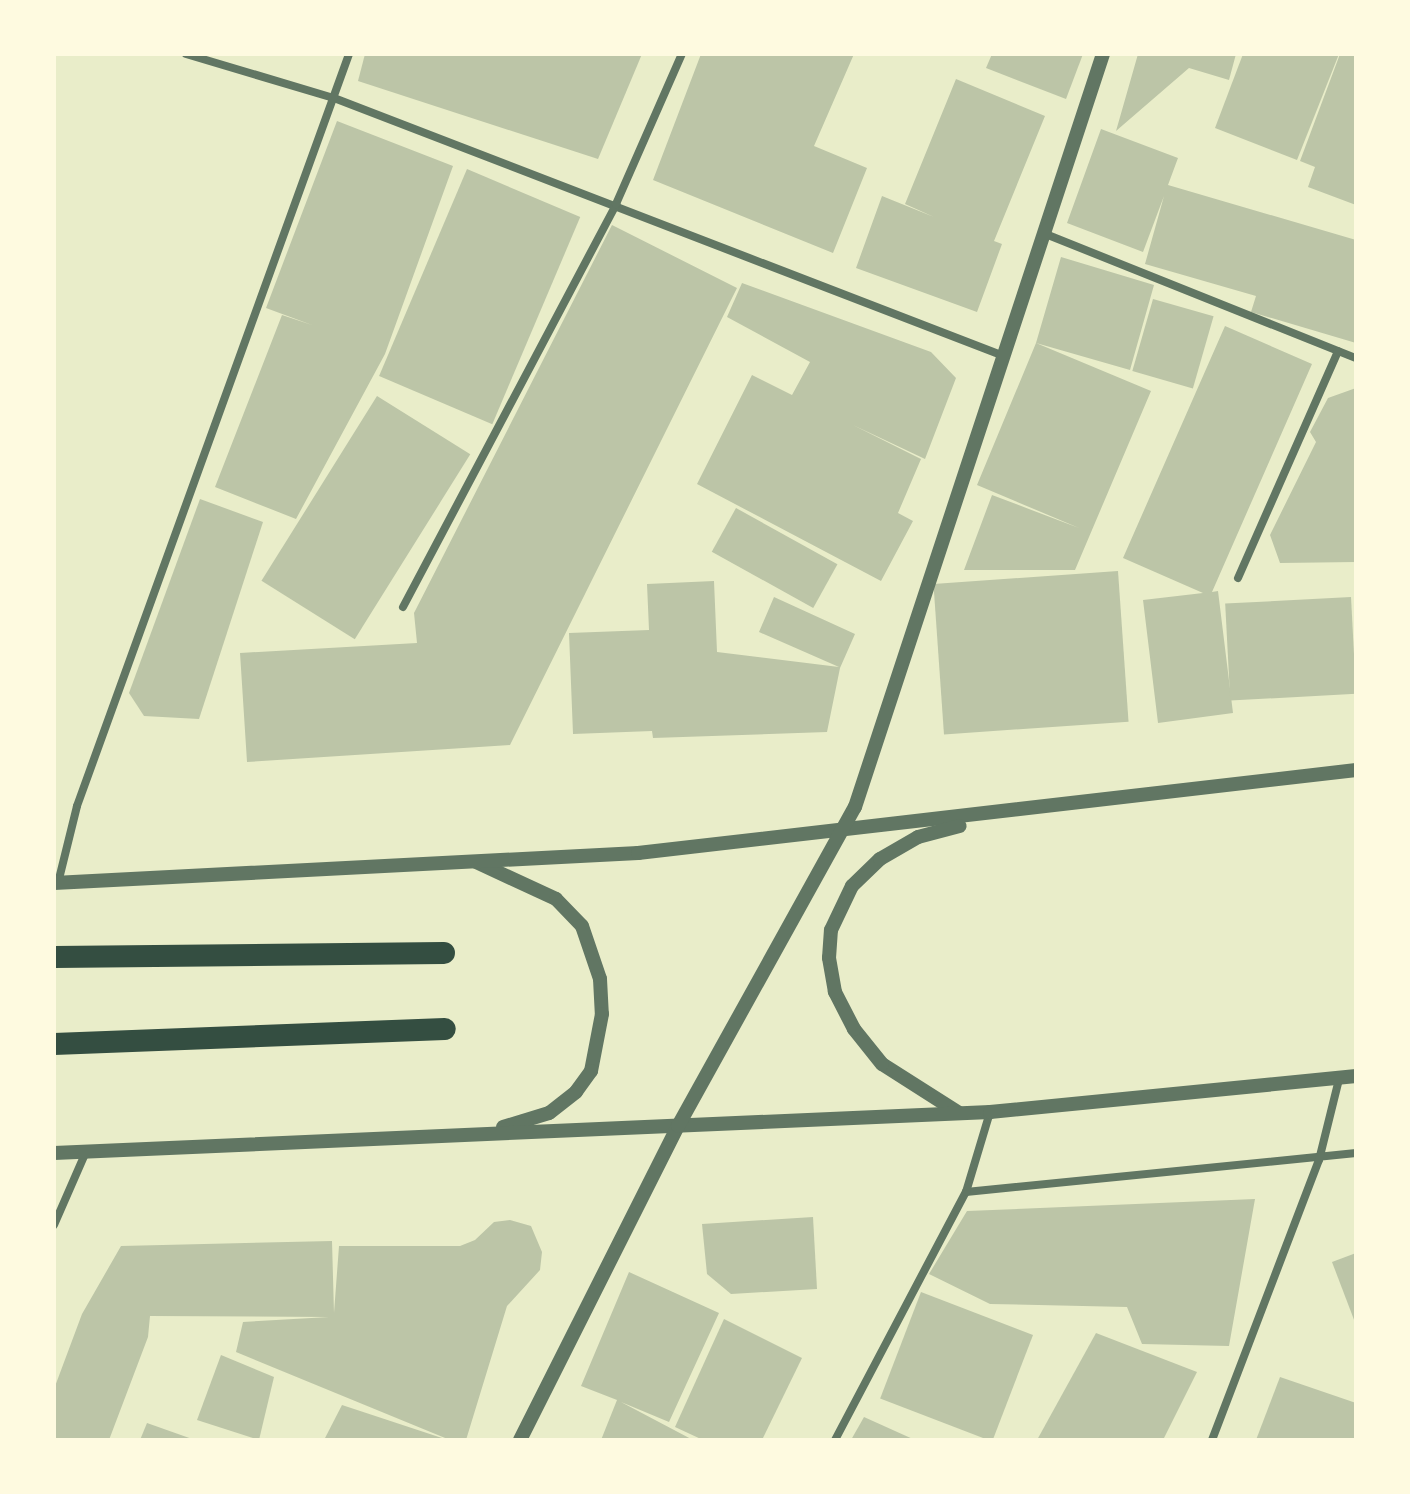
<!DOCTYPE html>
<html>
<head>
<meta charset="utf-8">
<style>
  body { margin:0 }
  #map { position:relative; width:1410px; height:1494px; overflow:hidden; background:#e9edc9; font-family:Raleway,sans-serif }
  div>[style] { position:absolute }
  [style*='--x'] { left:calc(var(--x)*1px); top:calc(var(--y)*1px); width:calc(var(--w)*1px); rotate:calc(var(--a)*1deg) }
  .building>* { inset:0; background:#bcc5a7; transform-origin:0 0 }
  .minor>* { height:8px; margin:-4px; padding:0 4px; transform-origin:4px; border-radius:4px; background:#617663 }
  .tertiary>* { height:14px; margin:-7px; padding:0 7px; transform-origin:7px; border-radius:7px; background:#617663 }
  .trunk>* { height:22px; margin:-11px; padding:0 11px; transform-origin:11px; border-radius:11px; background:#344e41 }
  span { translate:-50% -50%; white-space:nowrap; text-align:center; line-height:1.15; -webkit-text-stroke:8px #fefae0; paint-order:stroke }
  .frame { position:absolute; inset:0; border:56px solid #fefae0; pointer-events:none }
</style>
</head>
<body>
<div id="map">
  <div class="building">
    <i style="clip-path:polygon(365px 54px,642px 54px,598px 159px,358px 81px)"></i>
    <i style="clip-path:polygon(701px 54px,854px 54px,814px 146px,867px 168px,833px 253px,653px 180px)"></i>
    <i style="clip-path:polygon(992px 54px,1083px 54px,1066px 99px,986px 68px)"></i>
    <i style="clip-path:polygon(1138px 54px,1236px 54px,1229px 80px,1189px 68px,1116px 131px)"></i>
    <i style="clip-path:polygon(1243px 54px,1339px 54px,1297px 160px,1215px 128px)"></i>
    <i style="clip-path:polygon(1340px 54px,1356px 54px,1356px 205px,1308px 187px,1315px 167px,1300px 161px)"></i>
    <i style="clip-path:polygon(956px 79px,1045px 116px,994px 241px,1002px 244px,977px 312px,856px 268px,882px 196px,934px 217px,905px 204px)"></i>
    <i style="clip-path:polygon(337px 121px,453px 166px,385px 354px,296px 519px,215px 487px,282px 315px,312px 325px,266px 308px)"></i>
    <i style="clip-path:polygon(1101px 129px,1178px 158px,1168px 185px,1356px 240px,1356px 343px,1251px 312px,1256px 296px,1145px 264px,1164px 196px,1143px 252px,1067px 223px)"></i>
    <i style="left:467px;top:169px;width:123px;height:225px;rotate:23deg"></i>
    <i style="clip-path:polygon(612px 225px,737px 288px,510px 745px,247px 762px,240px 653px,417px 643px,414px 613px)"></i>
    <i style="clip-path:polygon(1061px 257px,1154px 285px,1130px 370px,1036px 343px,1151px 391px,1075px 570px,964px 570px,992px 495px,1079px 528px,977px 485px,1036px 343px)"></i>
    <i style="clip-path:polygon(742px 283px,931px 352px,956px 378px,925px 459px,853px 425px,921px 459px,898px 513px,913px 521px,881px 581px,697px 484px,752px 375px,792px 395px,810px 362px,727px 317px)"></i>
    <i style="left:1153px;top:299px;width:63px;height:75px;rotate:16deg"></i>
    <i style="clip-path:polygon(1225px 326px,1312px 364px,1212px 592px,1218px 591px,1233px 713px,1158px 723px,1143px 600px,1203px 593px,1123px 558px)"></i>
    <i style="clip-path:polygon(1356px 388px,1356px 562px,1280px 563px,1270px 535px,1316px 442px,1310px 432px,1328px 398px)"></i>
    <i style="left:377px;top:396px;width:110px;height:218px;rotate:32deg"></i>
    <i style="clip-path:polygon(200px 499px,263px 522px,199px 719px,144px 716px,129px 693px)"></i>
    <i style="left:736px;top:508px;width:116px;height:50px;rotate:29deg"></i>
    <i style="left:1118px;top:571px;width:151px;height:185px;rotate:86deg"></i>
    <i style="clip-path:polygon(714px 581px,717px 652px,839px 667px,759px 632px,774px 597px,855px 634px,840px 668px,827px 732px,653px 738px,652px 731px,573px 734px,569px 633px,649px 630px,647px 584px)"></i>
    <i style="left:1351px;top:597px;width:97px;height:126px;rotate:87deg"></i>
    <i style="clip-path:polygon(1255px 1199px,1229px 1346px,1142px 1344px,1127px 1307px,990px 1304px,929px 1274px,967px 1211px)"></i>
    <i style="clip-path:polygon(813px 1217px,817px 1289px,731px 1294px,707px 1274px,702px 1224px)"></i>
    <i style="clip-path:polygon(510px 1220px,531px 1226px,542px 1252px,540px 1270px,507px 1306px,466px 1440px,450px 1440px,236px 1352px,243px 1322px,329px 1317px,150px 1316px,148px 1337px,109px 1440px,54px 1440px,54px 1389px,82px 1314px,121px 1246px,332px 1241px,334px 1313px,339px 1246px,460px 1246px,475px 1240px,494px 1222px)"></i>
    <i style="clip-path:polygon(1356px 1253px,1356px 1325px,1332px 1262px)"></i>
    <i style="clip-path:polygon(629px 1272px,719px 1313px,669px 1422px,621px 1402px,693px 1440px,601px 1440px,617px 1400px,581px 1386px)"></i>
    <i style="left:921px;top:1292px;width:120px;height:114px;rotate:21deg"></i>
    <i style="clip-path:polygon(724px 1319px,802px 1358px,762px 1440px,703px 1440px,675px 1427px)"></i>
    <i style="clip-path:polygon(1096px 1333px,1197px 1372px,1163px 1440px,1037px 1440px)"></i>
    <i style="clip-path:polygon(221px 1355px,274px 1377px,259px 1440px,197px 1420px)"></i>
    <i style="clip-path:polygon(1280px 1377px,1356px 1403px,1356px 1440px,1256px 1440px)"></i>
    <i style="clip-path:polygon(342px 1405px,445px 1439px,445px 1440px,324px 1440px)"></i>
    <i style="clip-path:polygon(864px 1417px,915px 1440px,851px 1440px)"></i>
    <i style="clip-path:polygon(147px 1423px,195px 1440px,140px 1440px)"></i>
  </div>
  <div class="minor">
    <i style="--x:186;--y:54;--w:154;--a:16.6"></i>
    <i style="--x:334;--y:98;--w:715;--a:21.07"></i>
    <i style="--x:1043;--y:233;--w:337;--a:21.8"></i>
    <i style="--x:1238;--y:578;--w:248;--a:-66.2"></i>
    <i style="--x:403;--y:607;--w:456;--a:-62.1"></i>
    <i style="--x:616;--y:204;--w:164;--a:-66.3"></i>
    <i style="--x:58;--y:883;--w:79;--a:-76.1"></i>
    <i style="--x:77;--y:806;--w:800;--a:-70.11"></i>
    <i style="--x:966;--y:1192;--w:392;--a:-5.7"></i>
    <i style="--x:54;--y:1225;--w:77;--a:-66.4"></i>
    <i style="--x:835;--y:1440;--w:280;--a:-62.2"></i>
    <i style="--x:966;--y:1192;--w:84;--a:-73.3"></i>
    <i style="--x:1212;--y:1440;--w:300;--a:-69.1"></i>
    <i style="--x:1319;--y:1160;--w:83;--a:-76.1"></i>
  </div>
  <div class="tertiary">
    <i style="--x:476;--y:862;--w:88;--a:24.8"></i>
    <i style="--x:556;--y:899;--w:37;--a:46"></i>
    <i style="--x:582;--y:926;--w:56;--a:71.2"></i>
    <i style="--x:600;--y:979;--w:35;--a:87"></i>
    <i style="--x:602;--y:1014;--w:58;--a:100.9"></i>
    <i style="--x:591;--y:1071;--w:26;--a:126"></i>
    <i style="--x:576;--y:1092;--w:34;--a:142"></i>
    <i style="--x:549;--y:1113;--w:48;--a:163.1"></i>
    <i style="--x:54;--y:883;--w:585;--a:-2.94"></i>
    <i style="--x:638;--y:853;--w:723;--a:-6.59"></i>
    <i style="--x:959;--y:1113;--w:91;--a:-147.5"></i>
    <i style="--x:882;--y:1064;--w:45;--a:-128.7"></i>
    <i style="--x:854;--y:1029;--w:42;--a:-117.2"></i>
    <i style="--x:835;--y:992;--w:35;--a:-100"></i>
    <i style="--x:829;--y:958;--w:28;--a:-86"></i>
    <i style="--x:831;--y:930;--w:49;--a:-64.5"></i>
    <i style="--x:852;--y:886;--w:39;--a:-44"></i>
    <i style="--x:880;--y:859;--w:44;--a:-30.1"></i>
    <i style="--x:918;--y:837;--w:43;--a:-14.7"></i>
    <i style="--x:54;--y:1153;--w:937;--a:-2.51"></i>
    <i style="--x:990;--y:1112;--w:368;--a:-5.6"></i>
    <i style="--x:520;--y:1440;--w:352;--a:-63.3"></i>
    <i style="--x:678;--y:1126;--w:365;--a:-61"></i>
    <i style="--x:855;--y:807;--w:793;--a:-71.77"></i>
  </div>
  <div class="trunk">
    <i style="--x:54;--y:957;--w:390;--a:-0.6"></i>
    <i style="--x:54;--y:1044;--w:391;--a:-2.2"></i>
  </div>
  <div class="frame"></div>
</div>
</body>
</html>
